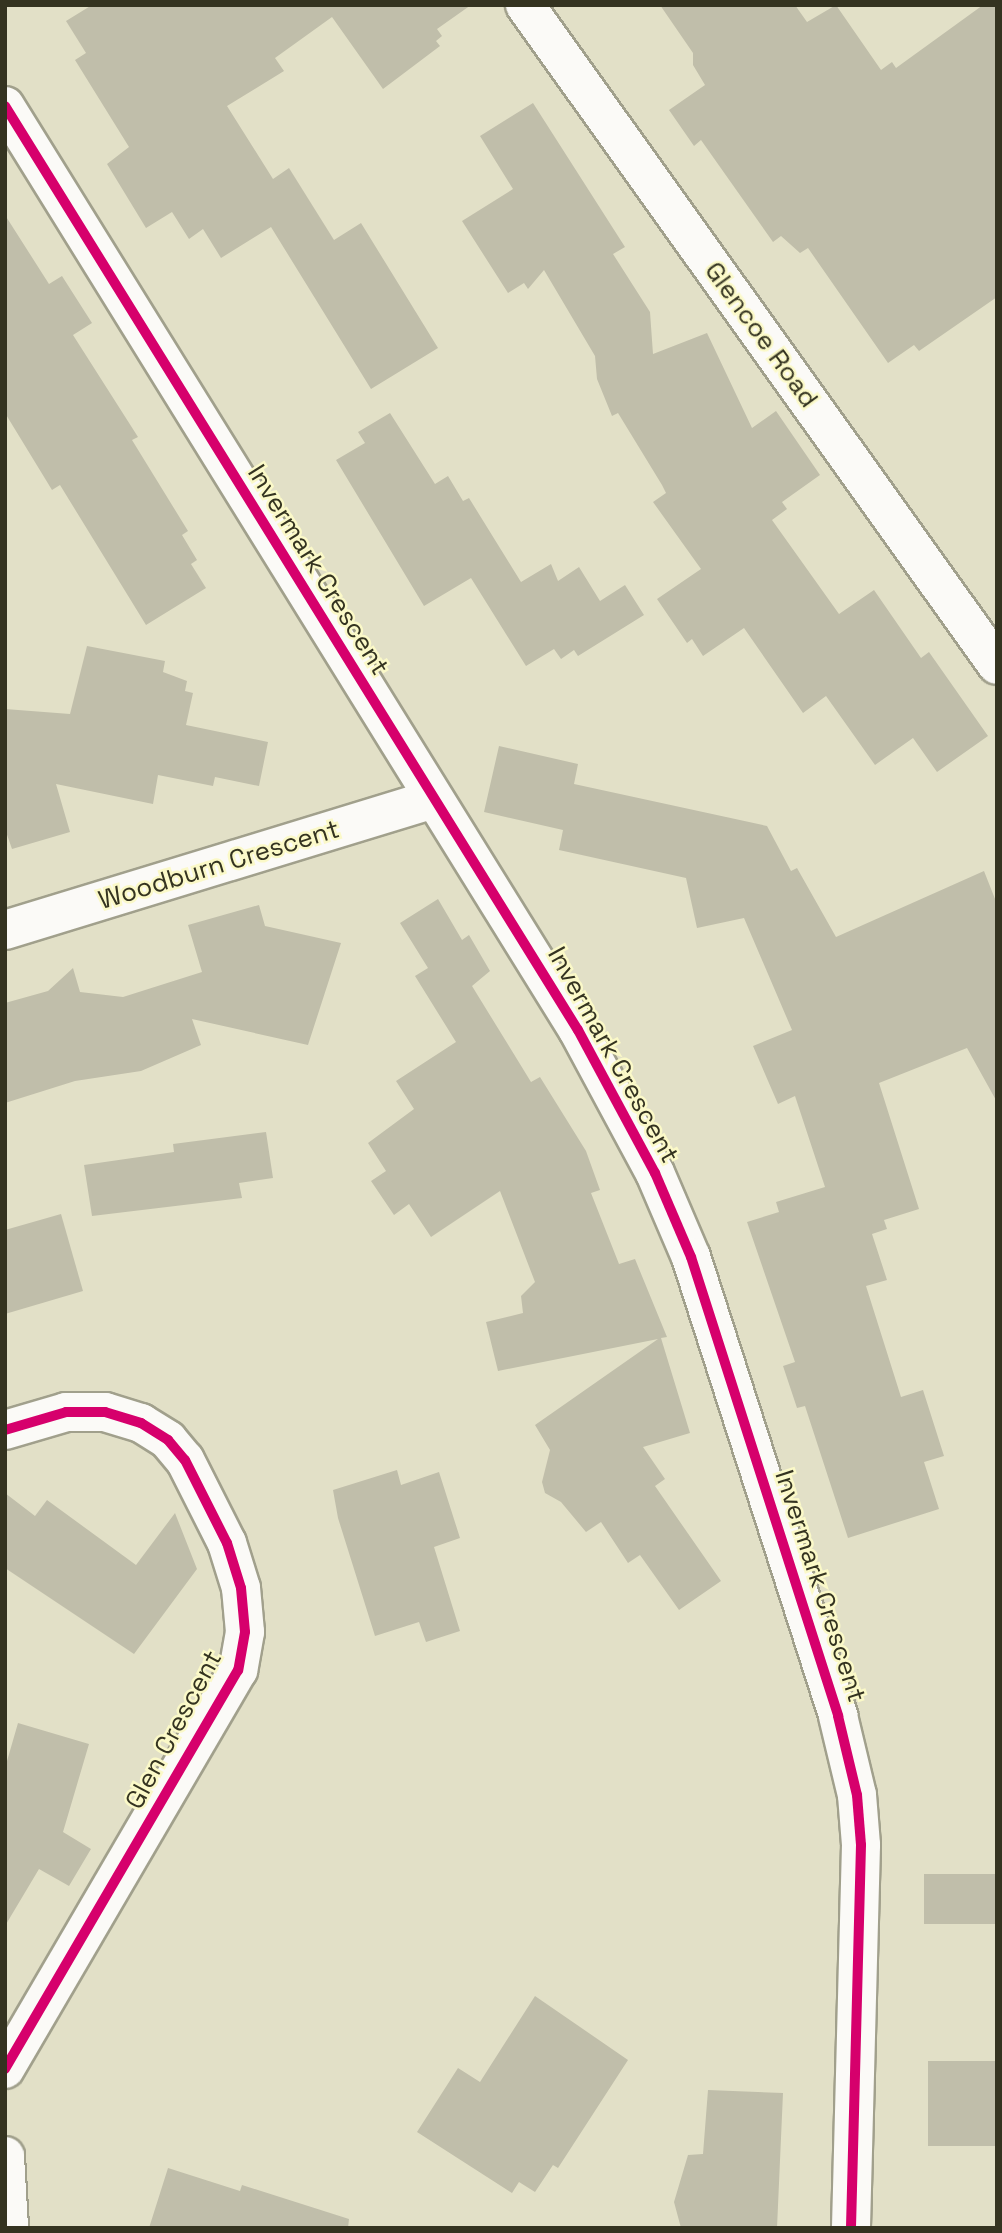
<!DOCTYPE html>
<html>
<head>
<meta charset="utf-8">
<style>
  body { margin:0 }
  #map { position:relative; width:1002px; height:2233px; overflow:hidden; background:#e2e0c7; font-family:"Space Grotesk",sans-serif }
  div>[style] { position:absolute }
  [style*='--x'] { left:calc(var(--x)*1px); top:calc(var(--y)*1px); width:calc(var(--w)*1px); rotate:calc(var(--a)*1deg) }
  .building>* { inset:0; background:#c0beaa; transform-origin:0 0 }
  .roads { filter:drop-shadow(2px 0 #a1a08c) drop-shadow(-2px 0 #a1a08c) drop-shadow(0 2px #a1a08c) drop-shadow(0 -2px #a1a08c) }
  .minor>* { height:38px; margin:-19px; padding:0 19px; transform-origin:19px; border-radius:19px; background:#fbfaf7 }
  .cycleway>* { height:10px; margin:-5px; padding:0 5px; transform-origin:5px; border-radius:5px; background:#d6006c }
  span { translate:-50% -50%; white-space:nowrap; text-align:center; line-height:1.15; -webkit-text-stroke:5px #fbf9c8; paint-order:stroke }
  .street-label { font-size:26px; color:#343320 }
  .frame { position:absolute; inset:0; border:7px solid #343320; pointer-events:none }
</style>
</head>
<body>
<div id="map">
  <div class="building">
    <i style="clip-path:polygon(92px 5px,471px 5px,437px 29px,442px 36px,436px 41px,440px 46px,383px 89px,332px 17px,275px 58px,284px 71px,227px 106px,273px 179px,289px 168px,334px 240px,361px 223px,438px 348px,371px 389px,271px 227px,221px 258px,203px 229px,189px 239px,172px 212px,146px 228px,107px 164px,129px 147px,75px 60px,86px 53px,66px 21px)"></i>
    <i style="clip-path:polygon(660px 5px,795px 5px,807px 22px,836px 5px,881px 70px,892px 62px,896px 68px,983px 5px,997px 5px,997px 297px,919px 351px,914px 345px,888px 363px,808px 248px,800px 253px,781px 236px,773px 242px,701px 140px,694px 146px,669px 110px,705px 85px,693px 65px,693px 53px)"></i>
    <i style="clip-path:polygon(533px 103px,625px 247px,613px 254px,650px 312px,653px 354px,707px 333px,752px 428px,776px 411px,820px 475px,782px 502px,787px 509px,772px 520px,839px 614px,874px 590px,921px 658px,929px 652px,988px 736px,937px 772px,913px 738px,875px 765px,826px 696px,803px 713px,744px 628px,703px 656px,692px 639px,687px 643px,657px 599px,701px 569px,653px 502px,666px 493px,662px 485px,618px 413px,612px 416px,597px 379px,595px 356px,544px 270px,528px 289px,524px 283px,508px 293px,462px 221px,513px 189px,480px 136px)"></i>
    <i style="clip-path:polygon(5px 215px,49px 284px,62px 276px,92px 323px,73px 335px,138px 437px,132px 440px,188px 531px,182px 535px,197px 560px,191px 564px,206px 588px,146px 625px,60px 485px,52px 490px,5px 413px)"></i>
    <i style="clip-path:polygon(390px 413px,435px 484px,448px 476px,463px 501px,469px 498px,521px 582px,551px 564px,558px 581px,579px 567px,600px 601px,625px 585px,644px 615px,578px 656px,574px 650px,561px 659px,554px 649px,526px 666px,471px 578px,424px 606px,336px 460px,365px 443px,358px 432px)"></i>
    <i style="clip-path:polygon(87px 646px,165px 661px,163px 672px,187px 681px,185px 691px,193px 693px,186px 725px,268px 742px,259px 786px,215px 777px,213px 786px,158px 775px,153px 804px,56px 784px,70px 832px,12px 849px,5px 829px,5px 709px,70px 714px)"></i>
    <i style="clip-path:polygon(499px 746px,578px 764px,574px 784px,767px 826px,791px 871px,797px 868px,836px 937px,984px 871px,997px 904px,997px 1102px,967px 1048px,879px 1083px,919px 1209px,884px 1220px,887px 1229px,872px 1234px,887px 1280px,866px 1286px,901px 1397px,923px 1390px,944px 1456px,924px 1462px,939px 1509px,848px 1538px,805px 1406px,797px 1408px,783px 1366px,795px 1362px,747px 1222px,779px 1212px,776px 1202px,825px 1187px,795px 1096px,778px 1104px,753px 1046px,792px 1030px,744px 918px,697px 928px,686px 878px,559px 850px,563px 830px,484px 812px)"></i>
    <i style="clip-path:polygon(438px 899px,462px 940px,469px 935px,490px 971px,472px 986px,531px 1082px,540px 1077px,586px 1151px,600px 1190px,591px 1193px,619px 1264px,635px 1259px,667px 1337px,661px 1338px,690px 1433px,643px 1447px,665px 1479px,655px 1486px,721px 1581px,679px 1610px,640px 1555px,628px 1563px,601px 1522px,586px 1532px,561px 1502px,545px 1493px,542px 1482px,550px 1450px,535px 1425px,658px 1339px,498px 1371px,486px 1322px,523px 1313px,521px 1296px,535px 1282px,500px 1191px,431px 1237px,409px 1204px,394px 1215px,371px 1181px,386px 1171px,368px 1143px,414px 1109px,396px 1081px,456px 1042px,415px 976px,428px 968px,400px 923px)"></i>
    <i style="clip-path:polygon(259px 905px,265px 926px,341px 943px,308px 1045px,192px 1019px,201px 1045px,141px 1071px,75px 1081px,5px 1103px,5px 1003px,48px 991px,73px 968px,80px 992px,123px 997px,202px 972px,188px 925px)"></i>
    <i style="clip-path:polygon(266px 1132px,273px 1178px,239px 1183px,242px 1198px,92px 1216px,84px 1165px,174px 1152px,173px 1144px)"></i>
    <i style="clip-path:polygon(61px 1214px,83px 1291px,5px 1314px,5px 1230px)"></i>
    <i style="clip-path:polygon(397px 1470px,401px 1485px,439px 1472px,460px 1538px,434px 1547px,460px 1631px,426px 1642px,419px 1622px,375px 1636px,338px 1518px,333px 1490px)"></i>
    <i style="clip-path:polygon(5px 1493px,35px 1516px,47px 1500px,136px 1565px,175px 1513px,197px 1569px,134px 1654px,5px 1568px)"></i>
    <i style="clip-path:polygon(18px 1723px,89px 1744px,63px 1832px,91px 1849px,69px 1886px,39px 1869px,5px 1926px,5px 1768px)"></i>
    <i style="left:924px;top:1874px;width:73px;height:50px"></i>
    <i style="clip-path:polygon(535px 1996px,628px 2060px,558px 2168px,553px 2165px,535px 2192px,519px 2182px,512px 2193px,417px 2132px,458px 2068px,480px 2082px)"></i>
    <i style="left:928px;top:2061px;width:69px;height:85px"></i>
    <i style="clip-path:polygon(708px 2090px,783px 2093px,777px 2228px,681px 2228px,674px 2202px,688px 2155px,703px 2154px)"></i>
    <i style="clip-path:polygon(168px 2168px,240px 2191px,242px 2185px,349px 2219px,348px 2228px,149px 2228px)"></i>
  </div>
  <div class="roads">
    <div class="minor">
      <i style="--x:525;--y:5;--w:811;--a:54.43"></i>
      <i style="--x:5;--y:106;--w:1087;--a:58.2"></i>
      <i style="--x:578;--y:1030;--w:162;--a:61.7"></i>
      <i style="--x:655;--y:1173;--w:91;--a:66.8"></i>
      <i style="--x:691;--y:1257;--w:482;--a:72.2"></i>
      <i style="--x:838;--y:1716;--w:81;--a:76.5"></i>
      <i style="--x:857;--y:1795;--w:50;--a:85.4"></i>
      <i style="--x:861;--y:1845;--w:383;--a:91.5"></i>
      <i style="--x:5;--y:930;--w:448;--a:-17"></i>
      <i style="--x:5;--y:1430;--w:64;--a:-16.4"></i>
      <i style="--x:66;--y:1412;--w:39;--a:0"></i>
      <i style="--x:105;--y:1412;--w:38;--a:17"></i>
      <i style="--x:141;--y:1423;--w:32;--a:32"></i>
      <i style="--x:168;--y:1440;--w:26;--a:50"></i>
      <i style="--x:185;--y:1460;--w:93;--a:63.2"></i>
      <i style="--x:227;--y:1543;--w:47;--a:72.7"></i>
      <i style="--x:241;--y:1588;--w:44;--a:84.8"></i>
      <i style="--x:245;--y:1632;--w:39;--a:100"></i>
      <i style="--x:238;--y:1670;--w:462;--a:120.3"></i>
      <i style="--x:5;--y:2156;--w:72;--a:86.8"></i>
    </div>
  </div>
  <div class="cycleway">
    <i style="--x:5;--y:106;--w:1087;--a:58.2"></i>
    <i style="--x:578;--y:1030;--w:162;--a:61.7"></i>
    <i style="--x:655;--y:1173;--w:91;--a:66.8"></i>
    <i style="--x:691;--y:1257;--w:482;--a:72.2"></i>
    <i style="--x:838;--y:1716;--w:81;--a:76.5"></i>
    <i style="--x:857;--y:1795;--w:50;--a:85.4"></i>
    <i style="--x:861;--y:1845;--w:383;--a:91.5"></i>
    <i style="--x:5;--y:1430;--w:64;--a:-16.4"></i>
    <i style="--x:66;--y:1412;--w:39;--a:0"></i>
    <i style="--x:105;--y:1412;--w:38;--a:17"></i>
    <i style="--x:141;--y:1423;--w:32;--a:32"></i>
    <i style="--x:168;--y:1440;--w:26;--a:50"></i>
    <i style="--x:185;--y:1460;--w:93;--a:63.2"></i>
    <i style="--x:227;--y:1543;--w:47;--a:72.7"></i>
    <i style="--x:241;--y:1588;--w:44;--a:84.8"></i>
    <i style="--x:245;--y:1632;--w:39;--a:100"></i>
    <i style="--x:238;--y:1670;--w:462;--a:120.3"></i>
  </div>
  <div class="street-label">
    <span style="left:761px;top:335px;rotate:54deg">Glencoe Road</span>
    <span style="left:318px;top:570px;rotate:58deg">Invermark Crescent</span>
    <span style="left:219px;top:865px;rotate:-17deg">Woodburn Crescent</span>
    <span style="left:613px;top:1055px;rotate:61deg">Invermark Crescent</span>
    <span style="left:820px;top:1586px;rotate:72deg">Invermark Crescent</span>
    <span style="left:174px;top:1730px;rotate:-62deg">Glen Crescent</span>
  </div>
  <div class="frame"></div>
</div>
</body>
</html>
